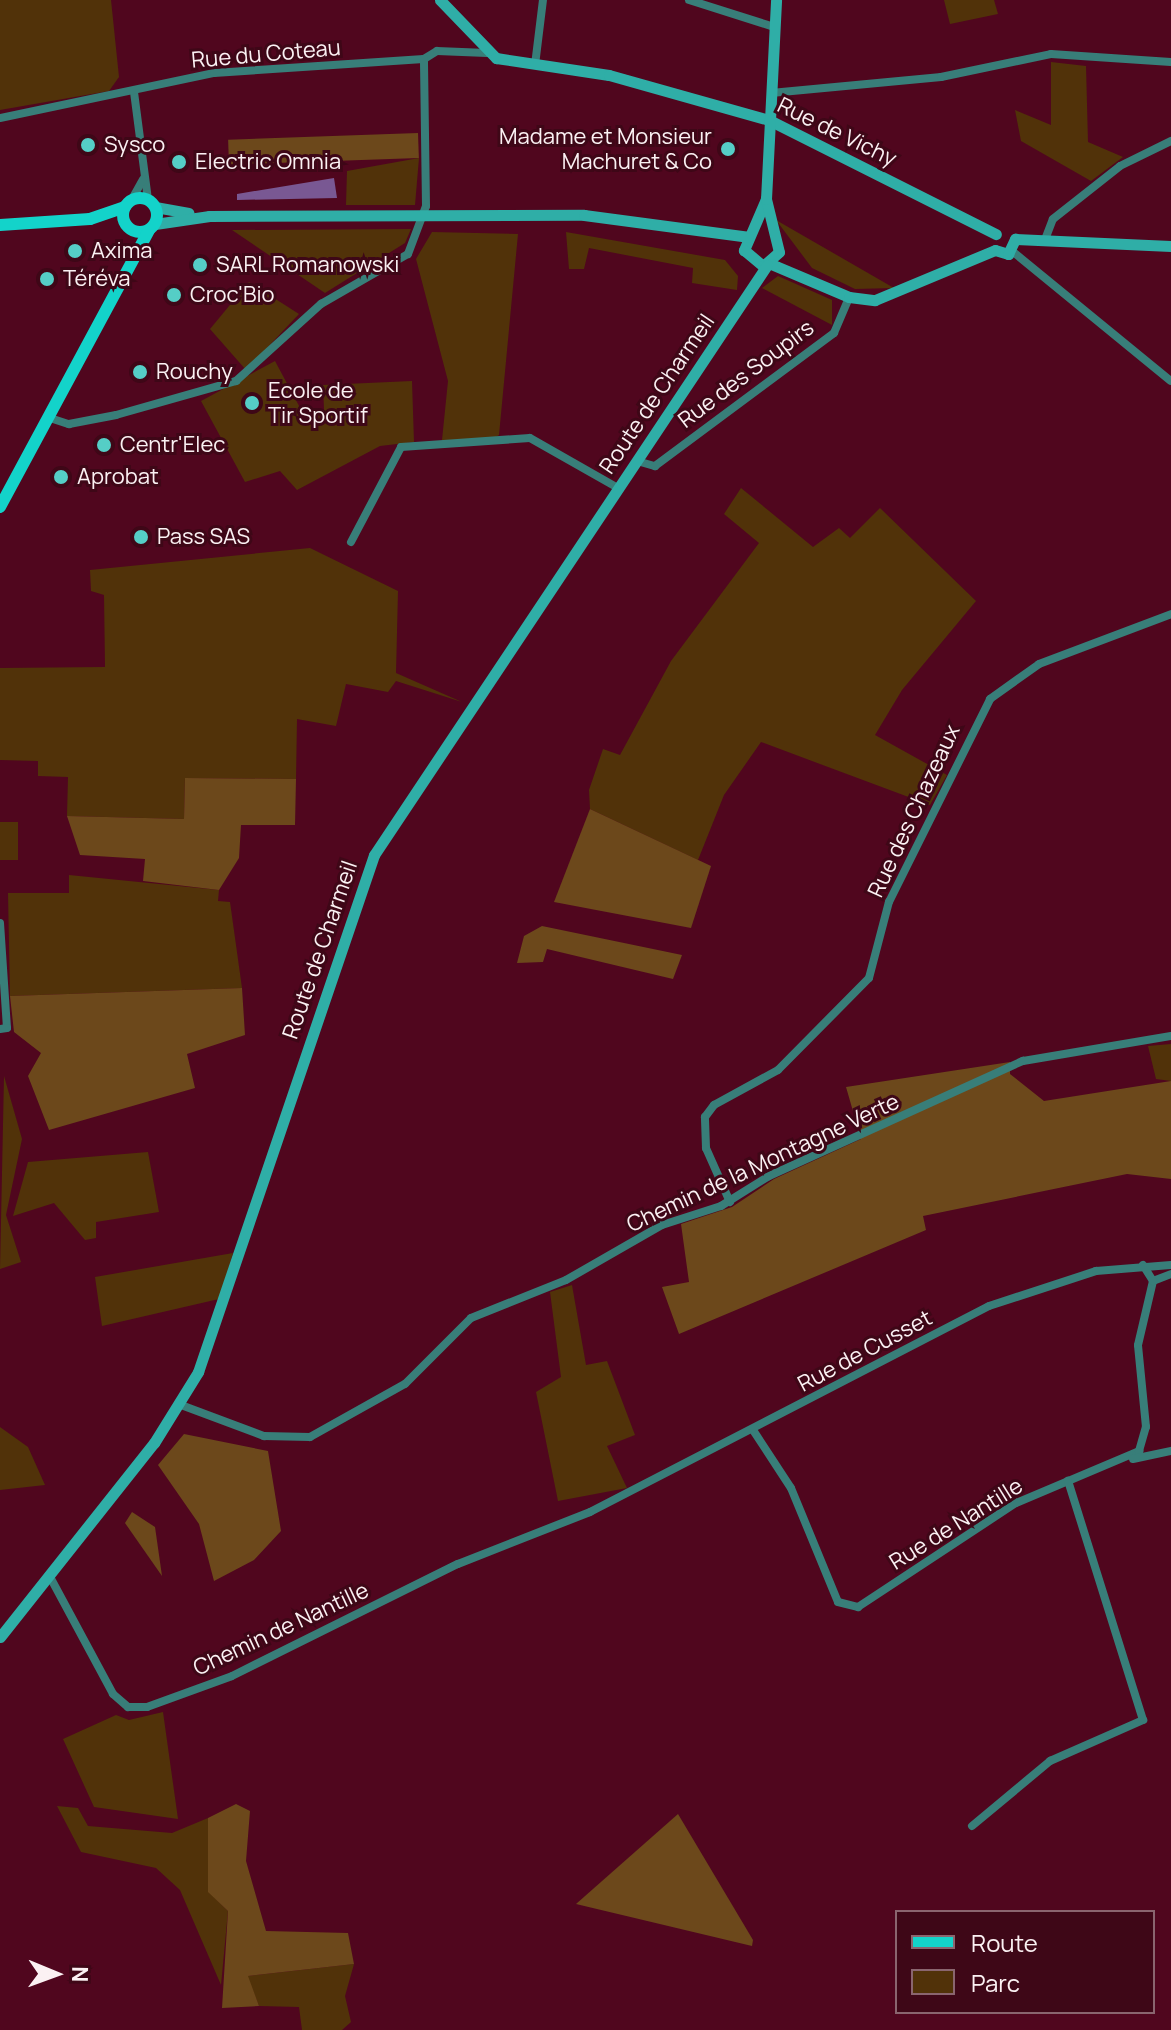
<!DOCTYPE html>
<html>
<head>
<meta charset="utf-8">
<style>
  body { margin:0 }
  #map { position:relative; width:1171px; height:2030px; overflow:hidden; background:#50061e; font-family:Manrope,sans-serif }
  div>[style] { position:absolute }
  [style*='--x'] { left:calc(var(--x)*1px); top:calc(var(--y)*1px); width:calc(var(--w)*1px); rotate:calc(var(--a)*1deg) }
  .green>* { inset:0; background:#513209; transform-origin:0 0 }
  .forest>* { inset:0; background:#6c481b; transform-origin:0 0 }
  .water>* { inset:0; background:#795893 }
  .street>* { height:8px; margin:-4px; padding:0 4px; transform-origin:4px; border-radius:4px; background:#387e79 }
  .secondary>* { height:11px; margin:-5.5px; padding:0 5.5px; transform-origin:5.5px; border-radius:5.5px; background:#2faea7 }
  .primary>* { height:12px; margin:-6px; padding:0 6px; transform-origin:6px; border-radius:6px; background:#13d3ca }
  .primary>.ring { margin:-6px; padding:0; box-sizing:content-box; background:none; border:12px solid #13d3ca; border-radius:50% }
  .dots>* { width:22px; height:22px; translate:-50% -50%; box-sizing:border-box; border:4px solid #3e0717; border-radius:50% }
  span { translate:-50% -50%; white-space:nowrap; text-align:center; line-height:1.15; -webkit-text-stroke:6px #3e0717; paint-order:stroke }
  .street-label { font-size:22px; color:#fbf1f3 }
  .poi-label { font-size:22px; color:#fbf1f3 }
  .right { translate:-100% -50%; text-align:right }
  .left { translate:0 -50%; text-align:left }
  .legend { position:absolute; left:895px; top:1910px; width:260px; height:104px; box-sizing:border-box; background:#3e0717; border:2px solid #8a656f; margin:0; padding:10px 14px; list-style:none; font-size:24px; color:#fbf1f3 }
  .legend li { display:flex; align-items:center; gap:16px; height:40px }
  .legend b { width:40px; border:2px solid #8a656f }
  .north { position:absolute; left:16px; top:1934px; width:80px; height:80px; -webkit-text-stroke:6px #3e0717; paint-order:stroke; rotate:91deg; font-size:22px; font-weight:700; line-height:32px; text-align:center; color:#fbf1f3 }
  .north::after { content:''; display:block; margin:auto; width:28px; height:36px; background:#fbf1f3; clip-path:polygon(50% 0,100% 100%,50% 72%,0 100%) }
</style>
</head>
<body>
<div id="map">
  <div class="green">
    <i style="clip-path:polygon(0 0,111px 0,119px 77px,109px 91px,0 110px)"></i>
    <i style="clip-path:polygon(944px 0,994px 0,998px 14px,950px 24px)"></i>
    <i style="clip-path:polygon(1051px 62px,1086px 66px,1088px 142px,1123px 157px,1091px 181px,1021px 141px,1015px 110px,1051px 125px)"></i>
    <i style="clip-path:polygon(419px 158px,415px 205px,346px 205px,347px 171px)"></i>
    <i style="clip-path:polygon(776px 220px,894px 288px,855px 289px,812px 268px)"></i>
    <i style="clip-path:polygon(411px 229px,405px 243px,325px 293px,232px 230px)"></i>
    <i style="clip-path:polygon(432px 232px,518px 234px,499px 435px,490px 441px,442px 440px,448px 381px,416px 259px)"></i>
    <i style="clip-path:polygon(566px 232px,725px 260px,738px 276px,737px 290px,692px 283px,693px 268px,589px 248px,584px 269px,569px 269px)"></i>
    <i style="clip-path:polygon(778px 276px,832px 300px,832px 325px,762px 288px)"></i>
    <i style="clip-path:polygon(249px 282px,299px 314px,246px 370px,210px 329px)"></i>
    <i style="clip-path:polygon(275px 361px,305px 417px,324px 410px,323px 385px,412px 381px,414px 442px,380px 446px,297px 490px,280px 471px,245px 482px,201px 401px)"></i>
    <i style="clip-path:polygon(741px 488px,813px 547px,839px 528px,850px 538px,880px 508px,976px 601px,902px 690px,875px 735px,947px 775px,930px 805px,761px 742px,724px 795px,698px 860px,590px 809px,589px 790px,603px 749px,620px 755px,671px 661px,759px 543px,724px 514px)"></i>
    <i style="clip-path:polygon(310px 548px,398px 591px,396px 673px,462px 702px,396px 681px,388px 692px,346px 684px,336px 726px,297px 719px,296px 779px,185px 778px,184px 819px,67px 816px,68px 777px,38px 776px,38px 761px,0 760px,0 668px,105px 667px,104px 595px,91px 591px,90px 570px)"></i>
    <i style="left:0;top:822px;width:18px;height:38px"></i>
    <i style="clip-path:polygon(69px 875px,219px 890px,218px 901px,230px 902px,242px 988px,10px 996px,8px 893px,69px 893px)"></i>
    <i style="clip-path:polygon(1171px 1044px,1171px 1081px,1156px 1079px,1148px 1046px)"></i>
    <i style="clip-path:polygon(4px 1076px,22px 1139px,6px 1215px,21px 1262px,0 1269px)"></i>
    <i style="clip-path:polygon(148px 1152px,159px 1212px,96px 1222px,96px 1238px,85px 1240px,54px 1203px,13px 1216px,28px 1162px)"></i>
    <i style="clip-path:polygon(233px 1253px,219px 1299px,102px 1326px,95px 1277px)"></i>
    <i style="clip-path:polygon(572px 1285px,586px 1365px,607px 1361px,635px 1435px,607px 1446px,627px 1488px,558px 1501px,536px 1392px,561px 1377px,550px 1292px)"></i>
    <i style="clip-path:polygon(0 1427px,28px 1447px,45px 1485px,0 1490px)"></i>
    <i style="clip-path:polygon(163px 1712px,178px 1819px,94px 1807px,63px 1739px,116px 1715px,129px 1720px)"></i>
    <i style="clip-path:polygon(57px 1806px,78px 1808px,88px 1826px,172px 1833px,208px 1818px,208px 1891px,228px 1911px,221px 1985px,180px 1890px,156px 1868px,81px 1852px)"></i>
    <i style="clip-path:polygon(354px 1964px,345px 1996px,351px 2022px,342px 2030px,302px 2030px,299px 2007px,259px 2006px,247px 1976px)"></i>
  </div>
  <div class="forest">
    <i style="left:418px;top:133px;width:25px;height:190px;rotate:88deg"></i>
    <i style="clip-path:polygon(185px 778px,296px 779px,295px 825px,241px 825px,239px 858px,219px 890px,143px 881px,145px 859px,80px 855px,67px 816px,184px 819px)"></i>
    <i style="clip-path:polygon(590px 809px,711px 866px,691px 928px,554px 902px)"></i>
    <i style="clip-path:polygon(542px 926px,682px 955px,673px 979px,547px 949px,543px 962px,517px 963px,524px 936px)"></i>
    <i style="clip-path:polygon(242px 988px,245px 1035px,187px 1054px,195px 1088px,49px 1130px,28px 1076px,41px 1053px,14px 1032px,10px 996px)"></i>
    <i style="clip-path:polygon(1010px 1062px,1010px 1074px,1044px 1101px,1171px 1081px,1171px 1179px,1127px 1174px,923px 1216px,926px 1230px,679px 1334px,662px 1287px,689px 1282px,681px 1224px,732px 1207px,774px 1179px,861px 1139px,846px 1087px)"></i>
    <i style="clip-path:polygon(184px 1434px,268px 1451px,281px 1531px,254px 1560px,214px 1581px,199px 1524px,158px 1465px)"></i>
    <i style="clip-path:polygon(132px 1512px,155px 1527px,162px 1576px,125px 1523px)"></i>
    <i style="clip-path:polygon(236px 1804px,250px 1811px,246px 1861px,266px 1931px,348px 1933px,354px 1964px,248px 1976px,259px 2006px,222px 2008px,228px 1911px,208px 1892px,208px 1818px)"></i>
    <i style="clip-path:polygon(678px 1814px,753px 1940px,752px 1946px,576px 1904px)"></i>
  </div>
  <div class="water">
    <i style="clip-path:polygon(334px 178px,337px 198px,237px 200px,237px 194px)"></i>
  </div>
  <div class="street">
    <i style="--x:689;--y:0;--w:89;--a:17.6"></i>
    <i style="--x:424;--y:59;--w:15;--a:-32"></i>
    <i style="--x:437;--y:51;--w:50;--a:2.3"></i>
    <i style="--x:535;--y:65;--w:65;--a:-83"></i>
    <i style="--x:134;--y:92;--w:109;--a:82.6"></i>
    <i style="--x:771;--y:93;--w:171;--a:-5.4"></i>
    <i style="--x:941;--y:77;--w:112;--a:-11.8"></i>
    <i style="--x:1051;--y:54;--w:120;--a:3.8"></i>
    <i style="--x:0;--y:118;--w:219;--a:-11.9"></i>
    <i style="--x:214;--y:73;--w:210;--a:-3.8"></i>
    <i style="--x:131;--y:201;--w:25;--a:-61"></i>
    <i style="--x:1046;--y:237;--w:19;--a:-69"></i>
    <i style="--x:1053;--y:219;--w:85;--a:-38.3"></i>
    <i style="--x:1120;--y:166;--w:57;--a:-26.1"></i>
    <i style="--x:1012;--y:251;--w:205;--a:39.3"></i>
    <i style="--x:50;--y:418;--w:20;--a:18"></i>
    <i style="--x:69;--y:424;--w:48;--a:-10.8"></i>
    <i style="--x:116;--y:415;--w:125;--a:-15.8"></i>
    <i style="--x:236;--y:381;--w:115;--a:-42.2"></i>
    <i style="--x:321;--y:304;--w:100;--a:-29.9"></i>
    <i style="--x:408;--y:254;--w:51;--a:-69.4"></i>
    <i style="--x:426;--y:206;--w:147;--a:-90.8"></i>
    <i style="--x:637;--y:461;--w:19;--a:16"></i>
    <i style="--x:655;--y:466;--w:223;--a:-36.6"></i>
    <i style="--x:834;--y:333;--w:39;--a:-67"></i>
    <i style="--x:351;--y:542;--w:107;--a:-62.2"></i>
    <i style="--x:401;--y:447;--w:129;--a:-4"></i>
    <i style="--x:530;--y:438;--w:101;--a:29.6"></i>
    <i style="--x:0;--y:923;--w:105;--a:86.2"></i>
    <i style="--x:7;--y:1028;--w:7;--a:172"></i>
    <i style="--x:730;--y:1202;--w:59;--a:-114"></i>
    <i style="--x:706;--y:1148;--w:31;--a:-92"></i>
    <i style="--x:705;--y:1117;--w:15;--a:-53"></i>
    <i style="--x:714;--y:1105;--w:73;--a:-28.7"></i>
    <i style="--x:778;--y:1070;--w:129;--a:-45.3"></i>
    <i style="--x:869;--y:978;--w:79;--a:-75.3"></i>
    <i style="--x:889;--y:902;--w:227;--a:-63.5"></i>
    <i style="--x:990;--y:699;--w:60;--a:-35.5"></i>
    <i style="--x:1039;--y:664;--w:141;--a:-20.7"></i>
    <i style="--x:1153;--y:1281;--w:19;--a:-21"></i>
    <i style="--x:181;--y:1405;--w:89;--a:20.5"></i>
    <i style="--x:264;--y:1436;--w:46;--a:1.2"></i>
    <i style="--x:310;--y:1437;--w:109;--a:-29.2"></i>
    <i style="--x:405;--y:1384;--w:93;--a:-45"></i>
    <i style="--x:471;--y:1318;--w:102;--a:-21.8"></i>
    <i style="--x:566;--y:1280;--w:111;--a:-29.8"></i>
    <i style="--x:662;--y:1225;--w:62;--a:-17.9"></i>
    <i style="--x:721;--y:1206;--w:57;--a:-32"></i>
    <i style="--x:769;--y:1176;--w:279;--a:-24.4"></i>
    <i style="--x:1023;--y:1061;--w:150;--a:-9.6"></i>
    <i style="--x:753;--y:1430;--w:69;--a:56.8"></i>
    <i style="--x:791;--y:1488;--w:123;--a:67.6"></i>
    <i style="--x:838;--y:1602;--w:21;--a:14"></i>
    <i style="--x:858;--y:1607;--w:189;--a:-33.4"></i>
    <i style="--x:1016;--y:1503;--w:134;--a:-22.9"></i>
    <i style="--x:1139;--y:1451;--w:25;--a:-74"></i>
    <i style="--x:1146;--y:1427;--w:82;--a:-95.6"></i>
    <i style="--x:1138;--y:1345;--w:66;--a:-76.8"></i>
    <i style="--x:1153;--y:1281;--w:19;--a:-122"></i>
    <i style="--x:1133;--y:1459;--w:39;--a:-12"></i>
    <i style="--x:49;--y:1575;--w:135;--a:61.7"></i>
    <i style="--x:113;--y:1694;--w:20;--a:41"></i>
    <i style="--x:128;--y:1707;--w:19;--a:0"></i>
    <i style="--x:147;--y:1707;--w:90;--a:-20"></i>
    <i style="--x:232;--y:1676;--w:252;--a:-26.4"></i>
    <i style="--x:458;--y:1564;--w:142;--a:-21.5"></i>
    <i style="--x:590;--y:1512;--w:449;--a:-27.3"></i>
    <i style="--x:989;--y:1306;--w:113;--a:-18.1"></i>
    <i style="--x:1096;--y:1271;--w:75;--a:-4.6"></i>
    <i style="--x:972;--y:1826;--w:102;--a:-39.8"></i>
    <i style="--x:1050;--y:1761;--w:102;--a:-23.8"></i>
    <i style="--x:1143;--y:1720;--w:251;--a:-107.4"></i>
  </div>
  <div class="secondary">
    <i style="--x:440;--y:0;--w:81;--a:46"></i>
    <i style="--x:496;--y:58;--w:114;--a:8.6"></i>
    <i style="--x:609;--y:75;--w:166;--a:15.7"></i>
    <i style="--x:769;--y:120;--w:254;--a:26.7"></i>
    <i style="--x:766;--y:199;--w:56;--a:113.3"></i>
    <i style="--x:744;--y:250;--w:25;--a:40"></i>
    <i style="--x:763;--y:266;--w:21;--a:-41"></i>
    <i style="--x:779;--y:252;--w:55;--a:-103.8"></i>
    <i style="--x:766;--y:199;--w:199;--a:-87.1"></i>
    <i style="--x:155;--y:207;--w:34;--a:10"></i>
    <i style="--x:155;--y:224;--w:55;--a:-8.4"></i>
    <i style="--x:209;--y:216;--w:375;--a:-0.2"></i>
    <i style="--x:584;--y:215;--w:165;--a:7.6"></i>
    <i style="--x:1015;--y:239;--w:156;--a:2.6"></i>
    <i style="--x:995;--y:250;--w:14;--a:17"></i>
    <i style="--x:1008;--y:254;--w:17;--a:-65"></i>
    <i style="--x:771;--y:264;--w:85;--a:22.9"></i>
    <i style="--x:849;--y:297;--w:26;--a:7"></i>
    <i style="--x:875;--y:300;--w:130;--a:-22.6"></i>
    <i style="--x:0;--y:1637;--w:248;--a:-51.6"></i>
    <i style="--x:154;--y:1443;--w:84;--a:-58.2"></i>
    <i style="--x:198;--y:1372;--w:546;--a:-71.2"></i>
    <i style="--x:374;--y:855;--w:709;--a:-56.33"></i>
  </div>
  <div class="primary">
    <i class="ring" style="left:123px;top:198px;width:22px;height:22px"></i>
    <i style="--x:0;--y:225;--w:90;--a:-3.8"></i>
    <i style="--x:90;--y:219;--w:37;--a:-19"></i>
    <i style="--x:0;--y:507;--w:315;--a:-61.7"></i>
  </div>
  <div class="dots">
    <i style="left:88px;top:145px;background:#55cec6"></i>
    <i style="left:728px;top:149px;background:#55cec6"></i>
    <i style="left:179px;top:162px;background:#55cec6"></i>
    <i style="left:75px;top:251px;background:#55cec6"></i>
    <i style="left:200px;top:265px;background:#55cec6"></i>
    <i style="left:47px;top:279px;background:#55cec6"></i>
    <i style="left:174px;top:295px;background:#55cec6"></i>
    <i style="left:140px;top:372px;background:#55cec6"></i>
    <i style="left:252px;top:403px;background:#55cec6"></i>
    <i style="left:104px;top:445px;background:#55cec6"></i>
    <i style="left:61px;top:477px;background:#55cec6"></i>
    <i style="left:141px;top:537px;background:#55cec6"></i>
  </div>
  <div class="street-label">
    <span style="left:266px;top:54px;rotate:-5deg">Rue du Coteau</span>
    <span style="left:837px;top:132px;rotate:26deg">Rue de Vichy</span>
    <span style="left:746px;top:374px;rotate:-37deg">Rue des Soupirs</span>
    <span style="left:657px;top:394px;rotate:-56deg">Route de Charmeil</span>
    <span style="left:914px;top:811px;rotate:-65deg">Rue des Chazeaux</span>
    <span style="left:320px;top:950px;rotate:-71deg">Route de Charmeil</span>
    <span style="left:763px;top:1163px;rotate:-25deg">Chemin de la Montagne Verte</span>
    <span style="left:865px;top:1351px;rotate:-28deg">Rue de Cusset</span>
    <span style="left:956px;top:1524px;rotate:-32deg">Rue de Nantille</span>
    <span style="left:281px;top:1629px;rotate:-25deg">Chemin de Nantille</span>
  </div>
  <div class="poi-label">
    <span class="right" style="left:712px;top:149px">Madame et Monsieur<br>Machuret &amp; Co</span>
    <span class="left" style="left:104px;top:145px">Sysco</span>
    <span class="left" style="left:195px;top:162px">Electric Omnia</span>
    <span class="left" style="left:91px;top:251px">Axima</span>
    <span class="left" style="left:216px;top:265px">SARL Romanowski</span>
    <span class="left" style="left:63px;top:279px">Téréva</span>
    <span class="left" style="left:190px;top:295px">Croc'Bio</span>
    <span class="left" style="left:156px;top:372px">Rouchy</span>
    <span class="left" style="left:268px;top:403px">Ecole de<br>Tir Sportif</span>
    <span class="left" style="left:120px;top:445px">Centr'Elec</span>
    <span class="left" style="left:77px;top:477px">Aprobat</span>
    <span class="left" style="left:157px;top:537px">Pass SAS</span>
  </div>
  <ul class="legend">
  <li><b style="height:10px;background:#13d3ca"></b>Route</li>
  <li><b style="height:22px;background:#513209"></b>Parc</li>
  </ul>
  <div class="north">N</div>
</div>
</body>
</html>
